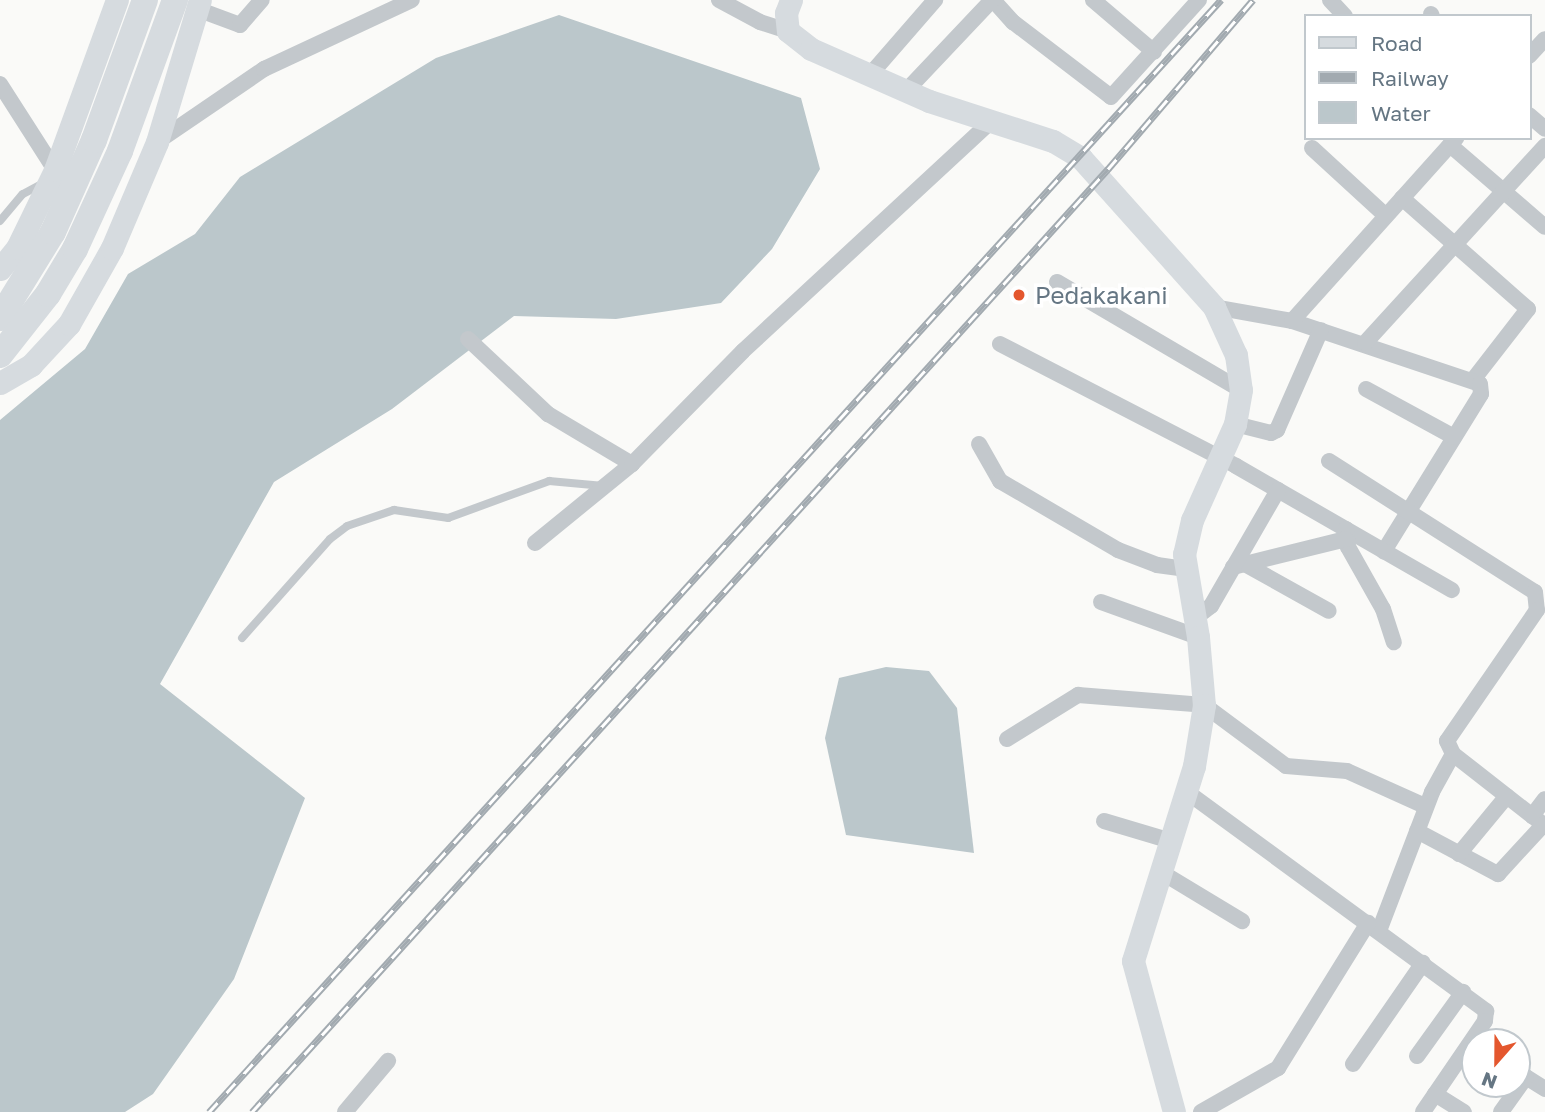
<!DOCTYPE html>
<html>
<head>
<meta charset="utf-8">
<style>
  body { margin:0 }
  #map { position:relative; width:1545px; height:1112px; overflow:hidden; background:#fafaf8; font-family:"Golos Text",sans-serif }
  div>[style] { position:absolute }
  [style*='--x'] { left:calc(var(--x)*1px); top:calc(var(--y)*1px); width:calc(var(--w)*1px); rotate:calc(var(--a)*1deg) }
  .water>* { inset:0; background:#bbc7cb }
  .service>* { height:8px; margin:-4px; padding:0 4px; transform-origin:4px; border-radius:4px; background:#c3c8cc }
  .minor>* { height:16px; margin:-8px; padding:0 8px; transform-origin:8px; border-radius:8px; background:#c3c8cc }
  .secondary>* { height:23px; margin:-11.5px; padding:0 11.5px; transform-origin:11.5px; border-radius:11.5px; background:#d6dbdf }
  .trunk>* { height:26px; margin:-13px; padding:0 13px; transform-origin:13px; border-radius:13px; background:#d6dbdf }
  .rail>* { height:7px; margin-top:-3.5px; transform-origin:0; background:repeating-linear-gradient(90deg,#fff 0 13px,#a2aab0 0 26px); box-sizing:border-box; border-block:2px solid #a2aab0 }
  .dots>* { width:19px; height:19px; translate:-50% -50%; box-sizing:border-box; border:4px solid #fff; border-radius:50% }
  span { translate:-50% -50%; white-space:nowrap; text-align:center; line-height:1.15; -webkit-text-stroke:7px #fff; paint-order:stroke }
  .poi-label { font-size:24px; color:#657683 }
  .left { translate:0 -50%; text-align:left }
  .legend { position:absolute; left:1304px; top:14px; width:228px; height:126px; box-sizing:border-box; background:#fff; border:2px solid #c1c8cd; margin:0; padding:9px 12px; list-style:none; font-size:21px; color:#657683 }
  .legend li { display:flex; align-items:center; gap:14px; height:35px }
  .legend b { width:35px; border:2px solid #c1c8cd }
  .north { position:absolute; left:1461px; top:1028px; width:70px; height:70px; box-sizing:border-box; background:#fff; border:2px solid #c1c8cd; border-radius:50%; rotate:201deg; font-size:19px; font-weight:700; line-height:28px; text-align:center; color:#657683 }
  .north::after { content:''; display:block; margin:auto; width:24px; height:32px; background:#e4572e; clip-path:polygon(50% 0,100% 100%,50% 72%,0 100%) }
</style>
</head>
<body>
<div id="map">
  <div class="water">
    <i style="clip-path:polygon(559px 15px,801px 98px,820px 169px,772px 249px,721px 303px,616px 319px,514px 316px,392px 409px,274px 482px,160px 684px,305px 798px,234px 979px,153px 1094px,125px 1112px,0 1112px,0 420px,85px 349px,128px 274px,195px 234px,240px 177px,436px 58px)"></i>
    <i style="clip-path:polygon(886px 667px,929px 671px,957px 708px,974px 853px,846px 835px,825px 738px,839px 678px)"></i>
  </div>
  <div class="service">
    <i style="--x:0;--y:221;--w:35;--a:-50"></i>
    <i style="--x:23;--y:194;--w:21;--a:-28"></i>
    <i style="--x:242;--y:638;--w:132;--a:-48.4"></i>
    <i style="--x:330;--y:539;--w:21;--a:-37"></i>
    <i style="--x:347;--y:526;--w:50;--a:-18.8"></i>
    <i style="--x:394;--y:510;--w:55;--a:8.4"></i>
    <i style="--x:448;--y:518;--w:108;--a:-20.1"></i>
    <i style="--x:549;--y:481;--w:55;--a:5.2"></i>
  </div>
  <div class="minor">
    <i style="--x:719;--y:0;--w:47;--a:28.2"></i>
    <i style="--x:760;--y:22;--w:29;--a:18"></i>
    <i style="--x:993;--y:0;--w:30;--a:48"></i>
    <i style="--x:1013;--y:22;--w:123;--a:37.4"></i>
    <i style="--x:1111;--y:97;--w:131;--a:-47.8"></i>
    <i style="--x:1093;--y:0;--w:80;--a:40.4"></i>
    <i style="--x:1330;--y:0;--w:22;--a:47"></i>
    <i style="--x:197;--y:9;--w:46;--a:20.4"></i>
    <i style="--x:240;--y:25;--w:33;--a:-49"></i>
    <i style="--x:1431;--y:14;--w:2;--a:63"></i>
    <i style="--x:1529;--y:56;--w:23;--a:-47"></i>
    <i style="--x:869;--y:76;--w:101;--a:-49"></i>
    <i style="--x:0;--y:84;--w:102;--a:57.4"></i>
    <i style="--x:905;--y:92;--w:127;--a:-46.6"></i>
    <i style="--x:1529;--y:115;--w:21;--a:41"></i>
    <i style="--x:157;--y:142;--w:130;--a:-34.3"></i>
    <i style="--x:264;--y:69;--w:163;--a:-25"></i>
    <i style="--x:1450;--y:145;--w:125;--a:40.8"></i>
    <i style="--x:1312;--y:148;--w:100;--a:42.6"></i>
    <i style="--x:1402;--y:198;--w:168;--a:41.4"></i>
    <i style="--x:1528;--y:309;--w:90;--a:127.8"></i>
    <i style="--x:1057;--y:282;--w:213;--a:30.4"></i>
    <i style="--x:1214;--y:307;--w:79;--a:10.2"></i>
    <i style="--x:1292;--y:321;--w:198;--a:18.5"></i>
    <i style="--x:1480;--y:384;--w:10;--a:84"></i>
    <i style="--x:1481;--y:394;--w:185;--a:121.7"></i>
    <i style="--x:1292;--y:321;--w:246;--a:-48.1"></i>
    <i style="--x:468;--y:339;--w:110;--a:43.2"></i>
    <i style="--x:548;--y:414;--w:98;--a:30.8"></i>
    <i style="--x:1365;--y:343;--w:267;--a:-47.6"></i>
    <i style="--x:1000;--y:344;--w:266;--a:27.3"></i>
    <i style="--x:1236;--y:466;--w:249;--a:29.9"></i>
    <i style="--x:1366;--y:389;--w:100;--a:28.6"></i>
    <i style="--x:1235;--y:424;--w:37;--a:14"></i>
    <i style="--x:1271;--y:433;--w:7;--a:-27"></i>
    <i style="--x:1277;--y:430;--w:109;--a:-66.3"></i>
    <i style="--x:979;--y:444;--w:43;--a:60.4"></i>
    <i style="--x:1000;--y:481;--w:137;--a:30.3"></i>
    <i style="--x:1118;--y:550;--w:42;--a:21"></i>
    <i style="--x:1157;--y:565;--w:28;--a:8"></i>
    <i style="--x:1329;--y:461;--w:244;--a:32.5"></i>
    <i style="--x:1535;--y:592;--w:18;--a:84"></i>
    <i style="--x:1537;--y:610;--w:159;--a:124.5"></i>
    <i style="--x:1447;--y:741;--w:14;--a:65"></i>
    <i style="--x:1453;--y:754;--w:117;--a:38"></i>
    <i style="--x:1346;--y:529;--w:18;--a:84"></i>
    <i style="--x:1348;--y:547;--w:71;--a:60.6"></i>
    <i style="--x:1383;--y:609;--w:35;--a:72"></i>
    <i style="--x:535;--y:543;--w:125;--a:-39.2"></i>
    <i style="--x:632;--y:464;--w:158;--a:-45.5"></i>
    <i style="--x:743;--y:351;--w:338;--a:-42.8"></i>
    <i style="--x:1243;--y:563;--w:98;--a:29.2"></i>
    <i style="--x:1233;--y:567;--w:116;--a:-13.9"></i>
    <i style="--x:1101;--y:602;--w:103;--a:19.8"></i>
    <i style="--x:1195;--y:618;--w:20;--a:-37"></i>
    <i style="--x:1211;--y:606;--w:134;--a:-60"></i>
    <i style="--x:1007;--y:739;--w:84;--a:-31.8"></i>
    <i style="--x:1078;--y:695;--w:126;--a:4.5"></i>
    <i style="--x:1204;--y:705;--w:102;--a:36.6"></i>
    <i style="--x:1286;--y:766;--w:61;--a:4.7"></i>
    <i style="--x:1347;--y:771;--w:85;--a:24.2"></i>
    <i style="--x:1187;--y:792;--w:371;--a:36.2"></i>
    <i style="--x:1486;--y:1011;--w:10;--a:96"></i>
    <i style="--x:1485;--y:1021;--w:110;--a:124.3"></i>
    <i style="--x:1532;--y:816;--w:21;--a:-53"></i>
    <i style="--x:1104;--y:821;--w:70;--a:16.6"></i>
    <i style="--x:1417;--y:831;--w:92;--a:28"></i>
    <i style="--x:1498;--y:874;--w:67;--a:-47.4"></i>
    <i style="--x:1459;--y:854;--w:75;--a:-50.4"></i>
    <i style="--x:1161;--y:872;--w:95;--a:31.2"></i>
    <i style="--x:1379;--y:931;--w:149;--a:-69.1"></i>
    <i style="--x:1432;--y:792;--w:43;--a:-61.1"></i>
    <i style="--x:1417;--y:1056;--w:79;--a:-54.3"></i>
    <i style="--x:1353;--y:1064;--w:123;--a:-55.3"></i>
    <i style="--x:1518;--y:1072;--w:32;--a:32"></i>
    <i style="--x:1435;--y:1094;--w:34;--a:32"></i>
    <i style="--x:345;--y:1112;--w:67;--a:-49.9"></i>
    <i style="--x:1201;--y:1112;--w:89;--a:-29.7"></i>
    <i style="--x:1278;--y:1068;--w:171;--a:-58.2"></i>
    <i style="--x:1501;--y:1112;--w:43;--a:-54.5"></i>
  </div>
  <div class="secondary">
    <i style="--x:791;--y:0;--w:14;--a:111"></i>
    <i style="--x:786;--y:13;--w:18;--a:84"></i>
    <i style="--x:788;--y:31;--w:29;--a:38"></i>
    <i style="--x:811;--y:49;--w:129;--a:23.8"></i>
    <i style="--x:929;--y:101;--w:130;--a:17.9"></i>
    <i style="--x:1053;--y:141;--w:33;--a:31"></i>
    <i style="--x:1081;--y:158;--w:200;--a:48.2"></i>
    <i style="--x:1214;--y:307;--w:53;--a:65.4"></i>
    <i style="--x:1236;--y:355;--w:35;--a:82"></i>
    <i style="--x:1241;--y:390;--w:35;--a:100"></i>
    <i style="--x:1235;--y:424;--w:105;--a:114.1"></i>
    <i style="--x:1192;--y:520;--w:35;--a:103"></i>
    <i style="--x:1184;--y:554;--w:84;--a:80.4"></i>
    <i style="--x:1198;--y:637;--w:68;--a:85"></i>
    <i style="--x:1204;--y:705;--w:62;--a:99.3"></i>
    <i style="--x:1194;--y:766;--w:204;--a:107.4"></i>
    <i style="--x:1133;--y:961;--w:156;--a:74.8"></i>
    <i style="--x:0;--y:269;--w:27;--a:-51"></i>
    <i style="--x:17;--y:248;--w:87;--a:-64"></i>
    <i style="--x:55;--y:170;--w:181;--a:-70"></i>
    <i style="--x:0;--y:383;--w:36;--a:-30"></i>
    <i style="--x:31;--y:365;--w:56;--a:-47.2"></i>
    <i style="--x:69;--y:324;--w:87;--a:-60.5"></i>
    <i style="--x:112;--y:248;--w:115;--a:-67"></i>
    <i style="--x:157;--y:142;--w:148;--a:-73.2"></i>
  </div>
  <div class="trunk">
    <i style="--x:0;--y:318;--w:101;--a:-58.4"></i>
    <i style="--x:53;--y:232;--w:101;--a:-66"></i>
    <i style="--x:94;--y:140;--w:149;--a:-70"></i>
    <i style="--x:0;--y:355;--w:78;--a:-51.8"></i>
    <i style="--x:48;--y:294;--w:52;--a:-59"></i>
    <i style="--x:75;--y:249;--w:108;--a:-65.3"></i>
    <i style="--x:120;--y:151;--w:161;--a:-70"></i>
  </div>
  <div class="rail">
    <i style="--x:209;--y:1112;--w:1504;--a:-47.7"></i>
    <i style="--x:252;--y:1112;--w:1274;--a:-47.77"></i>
    <i style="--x:1108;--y:169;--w:223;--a:-49.4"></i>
  </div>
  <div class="dots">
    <i style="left:1019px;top:295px;background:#e4572e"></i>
  </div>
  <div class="poi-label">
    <span class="left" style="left:1035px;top:295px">Pedakakani</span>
  </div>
  <ul class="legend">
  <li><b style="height:9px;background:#d6dbdf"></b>Road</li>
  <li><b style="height:9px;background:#a2aab0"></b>Railway</li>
  <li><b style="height:19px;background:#bbc7cb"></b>Water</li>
  </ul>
  <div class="north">N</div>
</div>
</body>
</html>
